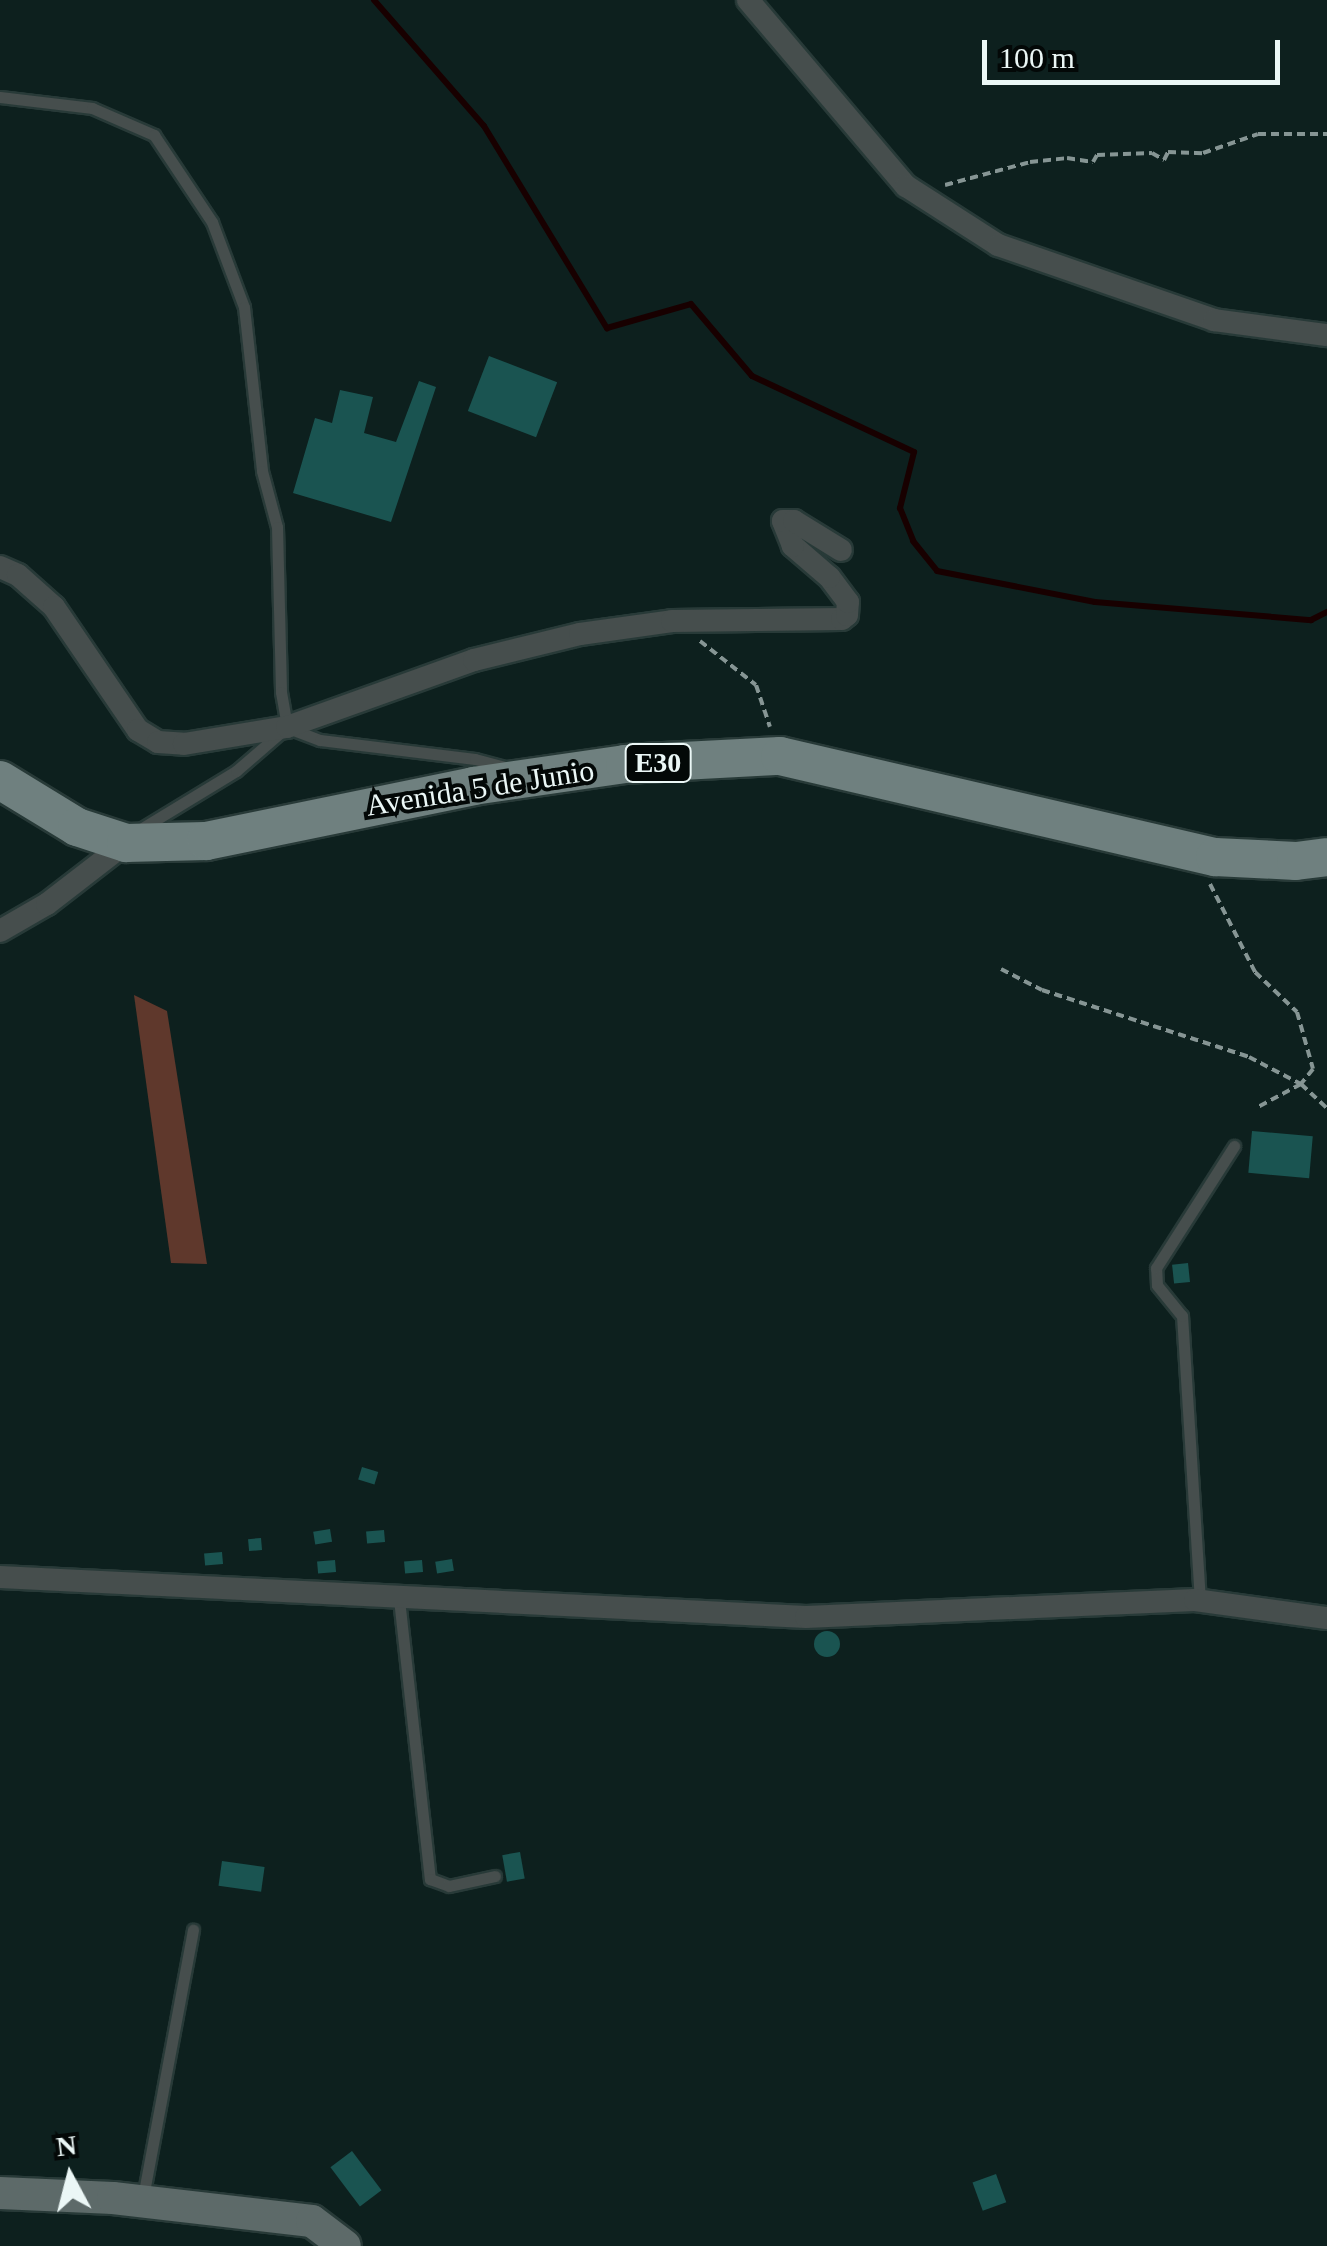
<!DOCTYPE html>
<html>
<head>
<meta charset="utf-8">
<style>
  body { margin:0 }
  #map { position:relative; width:1327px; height:2246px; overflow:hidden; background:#0d201e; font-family:"Times New Roman",serif }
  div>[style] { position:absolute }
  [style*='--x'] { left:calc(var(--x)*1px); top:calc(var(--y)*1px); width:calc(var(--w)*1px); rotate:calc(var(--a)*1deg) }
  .green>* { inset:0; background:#5f382c }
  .stream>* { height:6px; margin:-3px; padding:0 3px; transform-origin:3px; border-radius:3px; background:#180000 }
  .building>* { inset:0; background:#1a5451; transform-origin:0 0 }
  .round { border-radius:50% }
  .path>* { height:4px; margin-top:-2px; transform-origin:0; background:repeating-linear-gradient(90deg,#869594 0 8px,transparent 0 13px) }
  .roads { filter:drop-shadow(2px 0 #283a38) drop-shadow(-2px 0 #283a38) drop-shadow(0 2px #283a38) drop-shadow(0 -2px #283a38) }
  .lane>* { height:11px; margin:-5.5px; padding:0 5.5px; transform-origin:5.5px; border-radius:5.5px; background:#464e4d }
  .street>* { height:22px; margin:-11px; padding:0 11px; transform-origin:11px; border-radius:11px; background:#464e4d }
  .secondary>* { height:32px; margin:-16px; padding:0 16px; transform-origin:16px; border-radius:16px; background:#5d6a69 }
  .primary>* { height:38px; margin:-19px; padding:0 19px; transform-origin:19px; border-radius:19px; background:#6f807f }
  span { translate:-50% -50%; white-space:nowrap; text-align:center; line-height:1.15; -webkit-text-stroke:8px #030807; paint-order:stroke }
  .shield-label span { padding:2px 8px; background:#030807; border:2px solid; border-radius:8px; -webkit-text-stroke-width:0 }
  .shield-label { font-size:28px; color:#ebf7f6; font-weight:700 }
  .street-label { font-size:30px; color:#ebf7f6 }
  .north { position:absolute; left:20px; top:2126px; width:100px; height:100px; -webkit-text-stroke:8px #030807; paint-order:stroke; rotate:353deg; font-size:28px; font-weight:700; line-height:40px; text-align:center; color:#ebf7f6 }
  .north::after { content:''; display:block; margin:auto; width:35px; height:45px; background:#ebf7f6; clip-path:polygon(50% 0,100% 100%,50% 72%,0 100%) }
  .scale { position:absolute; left:982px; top:40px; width:298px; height:45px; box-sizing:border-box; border:5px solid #ebf7f6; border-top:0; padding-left:12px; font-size:30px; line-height:35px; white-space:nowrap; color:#ebf7f6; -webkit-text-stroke:8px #030807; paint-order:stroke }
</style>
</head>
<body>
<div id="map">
  <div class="green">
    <i style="clip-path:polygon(134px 995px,167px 1011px,207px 1264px,171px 1263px)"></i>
  </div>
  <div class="stream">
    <i style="--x:374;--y:0;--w:167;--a:48.9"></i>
    <i style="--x:484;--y:126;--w:237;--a:58.7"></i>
    <i style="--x:607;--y:328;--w:87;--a:-15.9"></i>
    <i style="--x:691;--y:304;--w:94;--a:49.7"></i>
    <i style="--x:752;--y:376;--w:179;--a:25.1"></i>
    <i style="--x:914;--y:452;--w:58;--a:104"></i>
    <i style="--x:900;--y:508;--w:35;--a:68"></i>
    <i style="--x:913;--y:541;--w:38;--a:51"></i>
    <i style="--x:937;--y:571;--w:161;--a:11.1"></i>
    <i style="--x:1095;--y:602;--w:217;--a:4.8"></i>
    <i style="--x:1311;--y:620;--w:18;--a:-27"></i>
  </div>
  <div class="building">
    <i style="left:489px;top:356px;width:73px;height:59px;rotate:21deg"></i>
    <i style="clip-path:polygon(419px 381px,436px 387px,391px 522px,293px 493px,315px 418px,332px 423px,340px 390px,373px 397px,364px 433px,396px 442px)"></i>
    <i style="left:1252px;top:1131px;width:61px;height:42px;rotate:5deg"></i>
    <i style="left:1188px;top:1263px;width:19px;height:16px;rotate:84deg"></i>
    <i style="left:362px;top:1467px;width:17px;height:13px;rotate:17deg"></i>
    <i style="left:330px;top:1529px;width:13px;height:17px;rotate:81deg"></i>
    <i style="left:384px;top:1530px;width:12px;height:18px;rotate:85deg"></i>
    <i style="left:261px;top:1538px;width:12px;height:13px;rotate:85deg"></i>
    <i style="left:222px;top:1552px;width:12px;height:18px;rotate:85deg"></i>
    <i style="left:452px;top:1559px;width:12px;height:17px;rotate:81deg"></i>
    <i style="left:335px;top:1560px;width:12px;height:18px;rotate:85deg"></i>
    <i style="left:422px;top:1560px;width:12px;height:18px;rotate:85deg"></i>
    <i class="round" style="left:814px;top:1631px;width:26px;height:26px"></i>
    <i style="left:520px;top:1852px;width:27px;height:18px;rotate:80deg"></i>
    <i style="left:222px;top:1861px;width:43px;height:25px;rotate:8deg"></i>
    <i style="left:352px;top:2151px;width:49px;height:27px;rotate:53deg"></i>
    <i style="left:996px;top:2174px;width:30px;height:25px;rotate:70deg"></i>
  </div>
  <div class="path">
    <i style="--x:945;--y:185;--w:88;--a:-15.1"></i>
    <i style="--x:1030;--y:162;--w:37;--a:-6"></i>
    <i style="--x:1067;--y:158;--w:26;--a:9"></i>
    <i style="--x:1093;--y:162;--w:8;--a:-60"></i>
    <i style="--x:1097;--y:155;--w:55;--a:-2.1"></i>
    <i style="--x:1152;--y:153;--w:14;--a:30"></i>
    <i style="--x:1164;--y:160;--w:9;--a:-63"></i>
    <i style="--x:1168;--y:152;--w:35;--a:2"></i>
    <i style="--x:1203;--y:153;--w:58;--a:-19.1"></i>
    <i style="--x:1258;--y:134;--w:69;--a:0"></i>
    <i style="--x:700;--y:641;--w:71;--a:38.2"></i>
    <i style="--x:756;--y:685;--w:44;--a:71.6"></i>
    <i style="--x:1210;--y:884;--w:99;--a:62.9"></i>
    <i style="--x:1255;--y:972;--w:58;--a:43.6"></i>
    <i style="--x:1297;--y:1012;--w:59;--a:74.3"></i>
    <i style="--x:1313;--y:1069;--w:19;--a:129"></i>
    <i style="--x:1301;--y:1084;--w:51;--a:151.9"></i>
    <i style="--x:1001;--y:969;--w:46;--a:27.1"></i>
    <i style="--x:1042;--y:990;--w:218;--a:17.9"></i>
    <i style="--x:1249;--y:1057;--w:59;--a:27.4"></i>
    <i style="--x:1301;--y:1084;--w:35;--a:43"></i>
  </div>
  <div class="roads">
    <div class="lane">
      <i style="--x:0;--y:97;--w:93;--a:6.8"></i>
      <i style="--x:92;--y:108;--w:68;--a:23.5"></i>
      <i style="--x:154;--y:135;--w:105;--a:56.3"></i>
      <i style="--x:212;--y:222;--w:91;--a:69.4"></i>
      <i style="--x:244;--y:307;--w:165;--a:83.7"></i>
      <i style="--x:262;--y:471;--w:58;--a:75"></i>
      <i style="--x:277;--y:527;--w:165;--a:88.6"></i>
      <i style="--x:281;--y:692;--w:36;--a:80"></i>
      <i style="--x:291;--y:729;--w:31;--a:21"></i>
      <i style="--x:320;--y:740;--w:156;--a:7"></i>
      <i style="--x:475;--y:759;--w:34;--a:15"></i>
      <i style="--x:139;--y:830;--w:114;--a:-31.3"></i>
      <i style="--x:236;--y:771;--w:58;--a:-40.8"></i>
      <i style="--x:399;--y:1599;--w:282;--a:83.7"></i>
      <i style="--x:430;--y:1879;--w:20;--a:20"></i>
      <i style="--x:449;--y:1886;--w:47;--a:-12.3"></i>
      <i style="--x:1200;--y:1601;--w:286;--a:-93.6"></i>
      <i style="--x:1182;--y:1316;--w:40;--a:-129"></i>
      <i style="--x:1157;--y:1285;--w:17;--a:-93"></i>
      <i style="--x:1156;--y:1268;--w:145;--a:-57.4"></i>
      <i style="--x:143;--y:2197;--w:272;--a:-79.4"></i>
    </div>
    <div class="street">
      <i style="--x:748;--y:0;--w:244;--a:49.7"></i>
      <i style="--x:906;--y:186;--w:109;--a:32.7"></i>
      <i style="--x:998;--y:245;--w:229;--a:19.1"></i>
      <i style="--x:1214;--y:320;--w:114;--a:7.6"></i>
      <i style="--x:0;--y:567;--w:20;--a:24"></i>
      <i style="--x:18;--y:575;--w:48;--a:41.6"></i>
      <i style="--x:54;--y:607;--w:149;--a:55.7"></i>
      <i style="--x:138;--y:730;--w:23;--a:31"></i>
      <i style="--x:158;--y:742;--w:26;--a:4"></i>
      <i style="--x:184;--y:744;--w:104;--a:-9.4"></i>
      <i style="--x:287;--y:727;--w:199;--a:-19.7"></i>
      <i style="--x:474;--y:660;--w:109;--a:-13.8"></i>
      <i style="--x:580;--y:634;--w:93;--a:-8"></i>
      <i style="--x:672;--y:621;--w:170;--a:-0.7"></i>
      <i style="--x:842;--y:619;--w:6;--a:-39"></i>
      <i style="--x:847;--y:615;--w:13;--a:-86"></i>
      <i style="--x:848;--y:602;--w:31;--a:-127"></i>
      <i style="--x:829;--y:577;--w:48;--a:-139.3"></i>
      <i style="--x:793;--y:546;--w:27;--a:-112"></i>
      <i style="--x:783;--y:521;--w:11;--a:0"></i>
      <i style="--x:794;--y:521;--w:55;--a:31.7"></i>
      <i style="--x:0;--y:931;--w:54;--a:-29.9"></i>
      <i style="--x:47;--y:904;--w:100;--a:-37.7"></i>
      <i style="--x:0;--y:1577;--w:807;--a:2.84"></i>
      <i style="--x:806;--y:1617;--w:389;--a:-2.5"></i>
      <i style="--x:1195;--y:1600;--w:133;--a:7.8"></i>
    </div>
    <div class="secondary">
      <i style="--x:0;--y:2193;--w:113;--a:2.5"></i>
      <i style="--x:113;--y:2198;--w:200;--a:6.6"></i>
      <i style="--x:312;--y:2221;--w:41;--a:37.1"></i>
    </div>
    <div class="primary">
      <i style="--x:0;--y:780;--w:90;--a:31.4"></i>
      <i style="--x:77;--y:827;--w:52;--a:18.1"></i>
      <i style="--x:126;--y:843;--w:80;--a:-1.4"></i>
      <i style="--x:206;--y:841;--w:273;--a:-11.6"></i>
      <i style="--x:473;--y:786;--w:154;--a:-8.2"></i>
      <i style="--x:625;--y:764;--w:155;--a:-3"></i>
      <i style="--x:780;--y:756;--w:447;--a:13.1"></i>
      <i style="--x:1215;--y:857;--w:81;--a:2.8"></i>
      <i style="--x:1296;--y:861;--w:31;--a:-7"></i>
    </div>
  </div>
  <div class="shield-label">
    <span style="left:658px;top:763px">E30</span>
  </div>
  <div class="street-label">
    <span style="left:480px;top:788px;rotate:-9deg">Avenida 5 de Junio</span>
  </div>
  <div class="north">N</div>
  <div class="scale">100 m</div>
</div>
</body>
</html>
